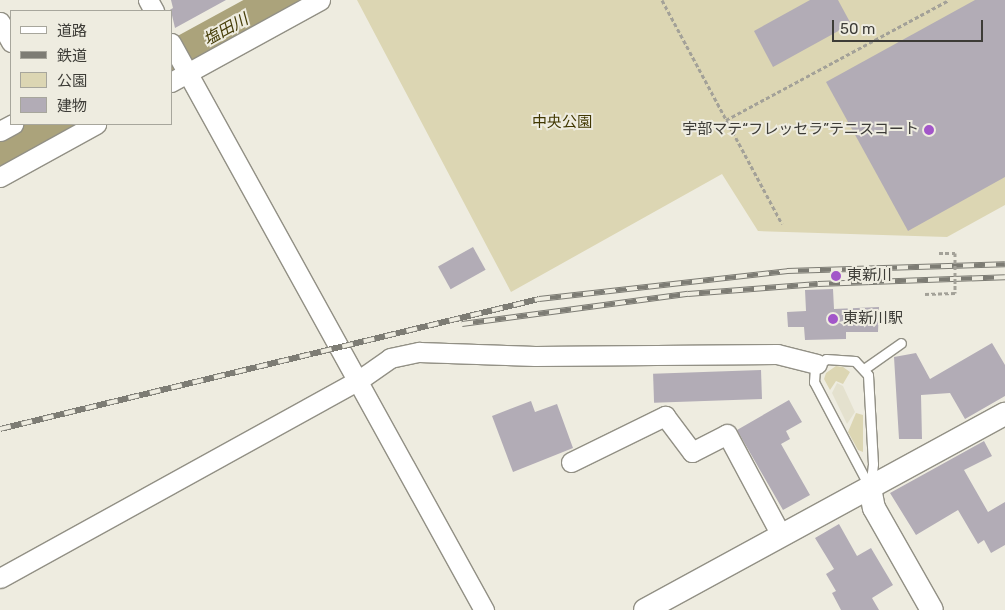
<!DOCTYPE html>
<html>
<head>
<meta charset="utf-8">
<style>
  body { margin:0 }
  #map { position:relative; width:1005px; height:610px; overflow:hidden; background:#eeece0; font-family:Rubik,"Noto Sans JP",sans-serif }
  div>[style] { position:absolute }
  [style*='--x'] { left:calc(var(--x)*1px); top:calc(var(--y)*1px); width:calc(var(--w)*1px); rotate:calc(var(--a)*1deg) }
  .built>* { inset:0; background:#e4e1ce }
  .green>* { inset:0; background:#dcd6b3 }
  .river>* { height:36px; margin:-18px; padding:0 18px; transform-origin:18px; border-radius:18px; background:#aba37b }
  .building>* { inset:0; background:#b2acb6; transform-origin:0 0 }
  .path>* { height:3px; margin-top:-1.5px; transform-origin:0; background:repeating-linear-gradient(90deg,#a3a198 0 4px,transparent 0 6.5px) }
  .roads { filter:drop-shadow(1px 0 #929085) drop-shadow(-1px 0 #929085) drop-shadow(0 1px #929085) drop-shadow(0 -1px #929085) }
  .service>* { height:9px; margin:-4.5px; padding:0 4.5px; transform-origin:4.5px; border-radius:4.5px; background:#fff }
  .minor>* { height:19px; margin:-9.5px; padding:0 9.5px; transform-origin:9.5px; border-radius:9.5px; background:#fff }
  .tertiary>* { height:22px; margin:-11px; padding:0 11px; transform-origin:11px; border-radius:11px; background:#fff }
  .rail>* { height:5.5px; margin-top:-2.75px; transform-origin:0; background:repeating-linear-gradient(90deg,#eeece0 0 11px,#7d7c74 0 22px); box-sizing:border-box; border-block:1px solid #7d7c74 }
  .path-bridge>* { height:3px; margin-top:-1.5px; transform-origin:0; background:repeating-linear-gradient(90deg,#a3a198 0 4px,transparent 0 6.5px) }
  .dots>* { width:14px; height:14px; translate:-50% -50%; box-sizing:border-box; border:2px solid #eeece0; border-radius:50% }
  span { translate:-50% -50%; white-space:nowrap; text-align:center; line-height:1.15; -webkit-text-stroke:4px #eeece0; paint-order:stroke }
  .park-label { font-size:15px; color:#403701 }
  .poi-label { font-size:15px; color:#3d3c37 }
  .right { translate:-100% -50%; text-align:right }
  .left { translate:0 -50%; text-align:left }
  .water-label { font-size:16px; color:#453c07; font-style:italic }
  .legend { position:absolute; left:10px; top:10px; width:162px; height:115px; box-sizing:border-box; background:#eeece0; border:1px solid #a7a69c; margin:0; padding:6px 9px; list-style:none; font-size:15px; color:#3d3c37 }
  .legend li { display:flex; align-items:center; gap:10px; height:25px }
  .legend b { width:25px; border:1px solid #a7a69c }
  .scale { position:absolute; left:832px; top:20px; width:151px; height:22px; box-sizing:border-box; border:2px solid #3d3c37; border-top:0; padding-left:6px; font-size:15px; line-height:18px; white-space:nowrap; color:#3d3c37; -webkit-text-stroke:4px #eeece0; paint-order:stroke }
</style>
</head>
<body>
<div id="map">
  <div class="built">
    <i style="clip-path:polygon(837px 383px,843px 386px,855px 412px,847px 424px,832px 393px)"></i>
  </div>
  <div class="green">
    <i style="clip-path:polygon(357px 0,1005px 0,1005px 205px,947px 237px,758px 231px,722px 174px,511px 292px)"></i>
    <i style="clip-path:polygon(836px 366px,843px 367px,850px 372px,843px 384px,836px 381px,830px 390px,824px 379px,826px 373px)"></i>
    <i style="clip-path:polygon(856px 413px,863px 415px,863px 452px,858px 450px,848px 432px)"></i>
  </div>
  <div class="river">
    <i style="--x:171;--y:60;--w:125;--a:-28.6"></i>
    <i style="--x:0;--y:154;--w:64;--a:-28.2"></i>
  </div>
  <div class="building">
    <i style="clip-path:polygon(171px 0,226px 0,175px 28px,171px 11px,168px 11px,173px 8px)"></i>
    <i style="clip-path:polygon(810px 0,838px 0,851px 24px,773px 67px,754px 31px)"></i>
    <i style="clip-path:polygon(975px 0,1005px 0,1005px 177px,908px 231px,826px 82px)"></i>
    <i style="left:473px;top:247px;width:26px;height:40px;rotate:61deg"></i>
    <i style="clip-path:polygon(833px 289px,834px 309px,879px 307px,878px 332px,846px 332px,846px 339px,805px 340px,804px 327px,788px 327px,787px 312px,806px 311px,805px 290px)"></i>
    <i style="clip-path:polygon(992px 343px,1005px 365px,1005px 396px,965px 419px,950px 393px,921px 395px,922px 439px,899px 439px,894px 357px,916px 353px,930px 379px)"></i>
    <i style="left:761px;top:370px;width:29px;height:108px;rotate:88deg"></i>
    <i style="clip-path:polygon(789px 400px,802px 422px,786px 431px,790px 439px,781px 444px,810px 495px,783px 510px,737px 430px)"></i>
    <i style="clip-path:polygon(531px 401px,535px 412px,557px 404px,573px 448px,513px 472px,492px 416px)"></i>
    <i style="clip-path:polygon(984px 441px,992px 456px,964px 470px,988px 512px,1005px 502px,1005px 545px,991px 553px,984px 540px,978px 544px,958px 510px,916px 535px,890px 493px)"></i>
    <i style="clip-path:polygon(839px 524px,857px 556px,871px 548px,893px 585px,872px 598px,879px 610px,841px 610px,832px 593px,836px 591px,826px 574px,834px 569px,815px 538px)"></i>
  </div>
  <div class="path">
    <i style="--x:662;--y:0;--w:254;--a:61.8"></i>
    <i style="--x:726;--y:120;--w:253;--a:-28.3"></i>
    <i style="--x:939;--y:253;--w:16;--a:0"></i>
    <i style="--x:925;--y:294;--w:30;--a:-2"></i>
  </div>
  <div class="roads">
    <div class="service">
      <i style="--x:826;--y:359;--w:29;--a:4"></i>
      <i style="--x:855;--y:361;--w:19;--a:47"></i>
      <i style="--x:868;--y:375;--w:89;--a:86.8"></i>
      <i style="--x:873;--y:464;--w:24;--a:97"></i>
      <i style="--x:870;--y:488;--w:120;--a:-117.8"></i>
      <i style="--x:814;--y:382;--w:14;--a:-86"></i>
      <i style="--x:815;--y:368;--w:14;--a:-39"></i>
      <i style="--x:864;--y:369;--w:45;--a:-35.1"></i>
    </div>
    <div class="minor">
      <i style="--x:148;--y:0;--w:13;--a:61"></i>
      <i style="--x:0;--y:22;--w:23;--a:61"></i>
      <i style="--x:171;--y:43;--w:648;--a:61.1"></i>
      <i style="--x:171;--y:82;--w:170;--a:-28.8"></i>
      <i style="--x:0;--y:131;--w:15;--a:-28"></i>
      <i style="--x:0;--y:177;--w:110;--a:-28.9"></i>
      <i style="--x:571;--y:462;--w:105;--a:-26.1"></i>
      <i style="--x:665;--y:416;--w:45;--a:53.1"></i>
      <i style="--x:692;--y:452;--w:39;--a:-27"></i>
      <i style="--x:727;--y:434;--w:115;--a:61.9"></i>
      <i style="--x:0;--y:578;--w:410;--a:-28.9"></i>
      <i style="--x:359;--y:380;--w:38;--a:-35"></i>
      <i style="--x:390;--y:358;--w:30;--a:-12"></i>
      <i style="--x:419;--y:352;--w:116;--a:2"></i>
      <i style="--x:535;--y:356;--w:242;--a:-0.5"></i>
      <i style="--x:777;--y:354;--w:41;--a:14"></i>
    </div>
    <div class="tertiary">
      <i style="--x:870;--y:488;--w:20;--a:79"></i>
      <i style="--x:874;--y:508;--w:117;--a:60.4"></i>
      <i style="--x:645;--y:610;--w:410;--a:-28.6"></i>
    </div>
  </div>
  <div class="rail">
    <i style="--x:462;--y:324;--w:228;--a:-7.6"></i>
    <i style="--x:688;--y:294;--w:130;--a:-4.4"></i>
    <i style="--x:818;--y:284;--w:187;--a:-2.1"></i>
    <i style="--x:0;--y:429;--w:554;--a:-13.56"></i>
    <i style="--x:539;--y:299;--w:250;--a:-6.4"></i>
    <i style="--x:787;--y:271;--w:218;--a:-1.8"></i>
  </div>
  <div class="path-bridge">
    <i style="--x:955;--y:253;--w:40;--a:90"></i>
  </div>
  <div class="dots">
    <i style="left:929px;top:130px;background:#a256c9"></i>
    <i style="left:836px;top:276px;background:#a256c9"></i>
    <i style="left:833px;top:319px;background:#a256c9"></i>
  </div>
  <div class="park-label">
    <span style="left:562px;top:123px">中央公園</span>
  </div>
  <div class="poi-label">
    <span class="right" style="left:919px;top:130px">宇部マテ“フレッセラ”テニスコート</span>
    <span class="left" style="left:847px;top:276px">東新川</span>
    <span class="left" style="left:843px;top:319px">東新川駅</span>
  </div>
  <div class="water-label">
    <span style="left:226px;top:30px;rotate:-29deg">塩田川</span>
  </div>
  <ul class="legend">
  <li><b style="height:6px;background:#fff"></b>道路</li>
  <li><b style="height:6px;background:#7d7c74"></b>鉄道</li>
  <li><b style="height:14px;background:#dcd6b3"></b>公園</li>
  <li><b style="height:14px;background:#b2acb6"></b>建物</li>
  </ul>
  <div class="scale">50 m</div>
</div>
</body>
</html>
